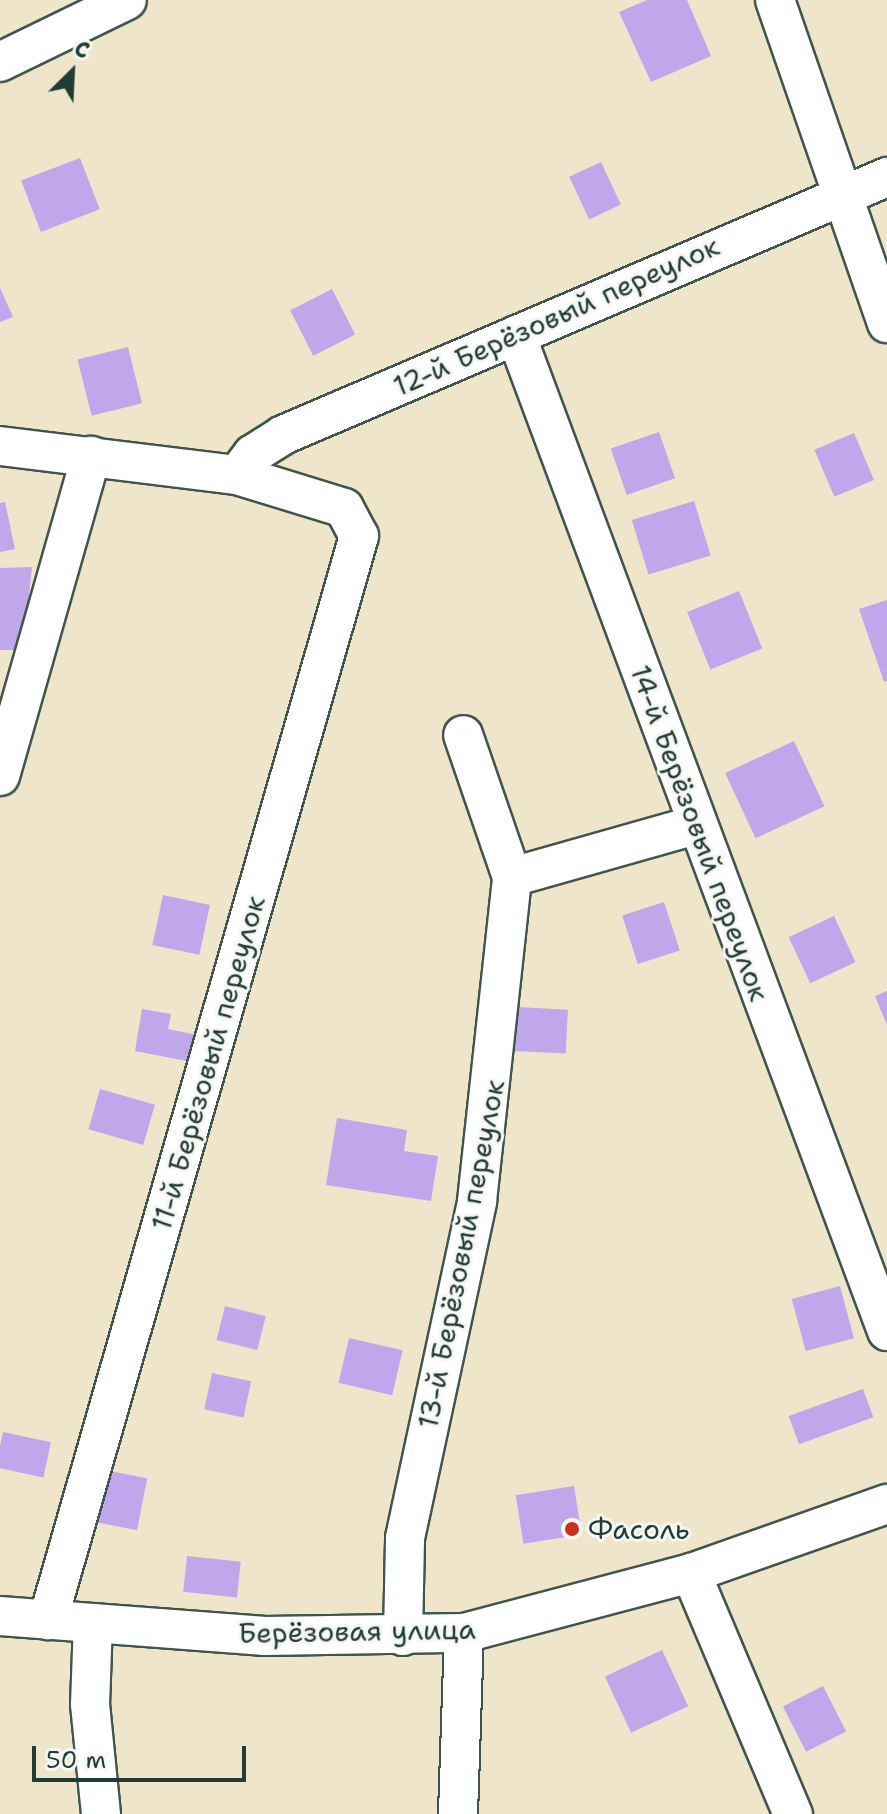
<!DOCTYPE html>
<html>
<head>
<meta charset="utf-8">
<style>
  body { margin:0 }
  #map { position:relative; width:887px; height:1814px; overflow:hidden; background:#eee5cb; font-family:"Shantell Sans",sans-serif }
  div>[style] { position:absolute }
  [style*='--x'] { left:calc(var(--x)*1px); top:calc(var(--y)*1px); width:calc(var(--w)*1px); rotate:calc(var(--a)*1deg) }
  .building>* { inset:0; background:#c0a6ea; transform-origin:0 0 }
  .roads { filter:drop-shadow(2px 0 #3e564b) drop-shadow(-2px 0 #3e564b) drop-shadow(0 2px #3e564b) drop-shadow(0 -2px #3e564b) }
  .minor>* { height:38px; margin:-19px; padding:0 19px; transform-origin:19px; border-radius:19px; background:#fff }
  .dots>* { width:22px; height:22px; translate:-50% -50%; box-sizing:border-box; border:4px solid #f6f6f2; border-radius:50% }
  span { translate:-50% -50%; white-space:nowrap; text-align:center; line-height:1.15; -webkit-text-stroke:6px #f6f6f2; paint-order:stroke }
  .street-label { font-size:28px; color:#1f3d34 }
  .poi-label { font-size:28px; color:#1f3d34 }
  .left { translate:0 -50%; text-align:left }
  .north { position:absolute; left:32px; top:32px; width:80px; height:80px; -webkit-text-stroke:6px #f6f6f2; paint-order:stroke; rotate:24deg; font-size:22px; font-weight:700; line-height:32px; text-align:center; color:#1f3d34 }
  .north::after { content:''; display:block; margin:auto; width:28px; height:36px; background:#1f3d34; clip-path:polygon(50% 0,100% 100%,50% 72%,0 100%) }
  .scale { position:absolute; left:32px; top:1746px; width:214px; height:36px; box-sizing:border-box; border:4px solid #1f3d34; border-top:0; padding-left:10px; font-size:24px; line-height:28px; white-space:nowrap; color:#1f3d34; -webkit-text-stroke:6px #f6f6f2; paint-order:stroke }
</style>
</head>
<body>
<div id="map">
  <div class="building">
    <i style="clip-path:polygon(647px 0,687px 0,711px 56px,651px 82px,619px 12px)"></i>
    <i style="left:80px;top:158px;width:55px;height:63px;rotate:69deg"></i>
    <i style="left:601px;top:162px;width:47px;height:35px;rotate:65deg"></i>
    <i style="clip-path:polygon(0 288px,13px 317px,0 322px)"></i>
    <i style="left:332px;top:289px;width:51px;height:47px;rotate:63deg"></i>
    <i style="left:128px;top:347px;width:58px;height:52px;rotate:76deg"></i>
    <i style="left:659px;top:432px;width:49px;height:51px;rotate:71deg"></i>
    <i style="left:854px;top:433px;width:51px;height:43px;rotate:67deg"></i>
    <i style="left:694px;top:501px;width:57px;height:65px;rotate:73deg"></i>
    <i style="clip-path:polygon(5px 502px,15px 549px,0 552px,0 503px)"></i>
    <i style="clip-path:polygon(32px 567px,25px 634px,18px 633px,18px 650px,0 650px,0 568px)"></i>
    <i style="left:739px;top:591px;width:62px;height:56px;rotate:68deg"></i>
    <i style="clip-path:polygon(887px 600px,887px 681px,884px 682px,859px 609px)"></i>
    <i style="left:794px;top:741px;width:72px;height:76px;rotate:65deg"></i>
    <i style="left:163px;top:895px;width:48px;height:51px;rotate:12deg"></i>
    <i style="left:664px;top:902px;width:51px;height:44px;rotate:72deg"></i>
    <i style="left:834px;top:916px;width:51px;height:50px;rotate:65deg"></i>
    <i style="clip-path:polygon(887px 991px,887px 1025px,875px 996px)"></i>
    <i style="left:517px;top:1007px;width:51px;height:44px;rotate:3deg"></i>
    <i style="clip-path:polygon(142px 1009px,171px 1014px,168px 1029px,197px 1035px,192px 1062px,135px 1051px)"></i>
    <i style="left:100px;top:1089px;width:57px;height:42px;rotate:16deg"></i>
    <i style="clip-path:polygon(337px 1118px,407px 1130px,404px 1151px,438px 1156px,431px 1201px,326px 1185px)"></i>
    <i style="left:840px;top:1286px;width:54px;height:50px;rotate:75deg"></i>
    <i style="left:225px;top:1306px;width:42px;height:35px;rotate:14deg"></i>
    <i style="left:349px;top:1338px;width:55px;height:46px;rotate:13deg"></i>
    <i style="left:212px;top:1373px;width:40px;height:37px;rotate:12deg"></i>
    <i style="left:863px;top:1389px;width:30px;height:79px;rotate:70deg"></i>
    <i style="left:3px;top:1432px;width:49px;height:36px;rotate:12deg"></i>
    <i style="left:105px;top:1470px;width:43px;height:53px;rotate:11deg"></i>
    <i style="left:574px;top:1486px;width:49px;height:59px;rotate:81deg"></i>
    <i style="left:187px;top:1556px;width:54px;height:36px;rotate:6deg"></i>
    <i style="left:662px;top:1650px;width:62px;height:63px;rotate:65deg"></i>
    <i style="left:823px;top:1686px;width:51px;height:45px;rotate:63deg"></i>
  </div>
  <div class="roads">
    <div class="minor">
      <i style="--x:775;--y:0;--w:342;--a:70.9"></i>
      <i style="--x:0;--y:62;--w:141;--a:-26"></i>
      <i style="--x:516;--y:335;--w:1063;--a:69.57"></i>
      <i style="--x:0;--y:446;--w:239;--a:7"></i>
      <i style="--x:237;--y:475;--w:112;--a:17.1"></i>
      <i style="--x:344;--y:508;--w:32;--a:62"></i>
      <i style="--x:359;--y:536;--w:1128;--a:106.01"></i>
      <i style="--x:237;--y:475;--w:26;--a:-53"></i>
      <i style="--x:253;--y:454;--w:36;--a:-32"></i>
      <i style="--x:283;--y:435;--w:657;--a:-23.13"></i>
      <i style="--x:0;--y:776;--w:333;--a:-74.1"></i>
      <i style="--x:512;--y:877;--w:191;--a:-15.8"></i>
      <i style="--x:691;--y:1573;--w:262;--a:67.1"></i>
      <i style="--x:0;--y:1616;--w:266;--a:4.3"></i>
      <i style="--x:265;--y:1636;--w:199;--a:-0.9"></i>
      <i style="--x:464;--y:1633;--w:235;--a:-14.8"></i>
      <i style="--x:691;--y:1573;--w:208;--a:-19.4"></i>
      <i style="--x:93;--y:1623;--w:81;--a:92.1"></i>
      <i style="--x:90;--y:1704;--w:111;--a:84.3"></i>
      <i style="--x:403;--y:1636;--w:98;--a:-88.8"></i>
      <i style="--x:405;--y:1538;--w:345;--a:-77.9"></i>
      <i style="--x:477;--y:1201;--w:326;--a:-83.8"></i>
      <i style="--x:512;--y:877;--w:150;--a:-109"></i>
      <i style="--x:458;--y:1814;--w:181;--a:-88.1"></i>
    </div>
  </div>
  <div class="dots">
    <i style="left:572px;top:1529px;background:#c8321e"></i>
  </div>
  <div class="street-label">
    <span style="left:556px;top:316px;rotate:-24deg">12-й Берёзовый переулок</span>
    <span style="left:700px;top:833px;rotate:70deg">14-й Берёзовый переулок</span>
    <span style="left:208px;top:1063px;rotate:-74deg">11-й Берёзовый переулок</span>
    <span style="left:461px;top:1254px;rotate:-79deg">13-й Берёзовый переулок</span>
    <span style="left:357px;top:1631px;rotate:-1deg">Берёзовая улица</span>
  </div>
  <div class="poi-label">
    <span class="left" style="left:588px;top:1529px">Фасоль</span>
  </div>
  <div class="north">С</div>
  <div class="scale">50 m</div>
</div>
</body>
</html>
